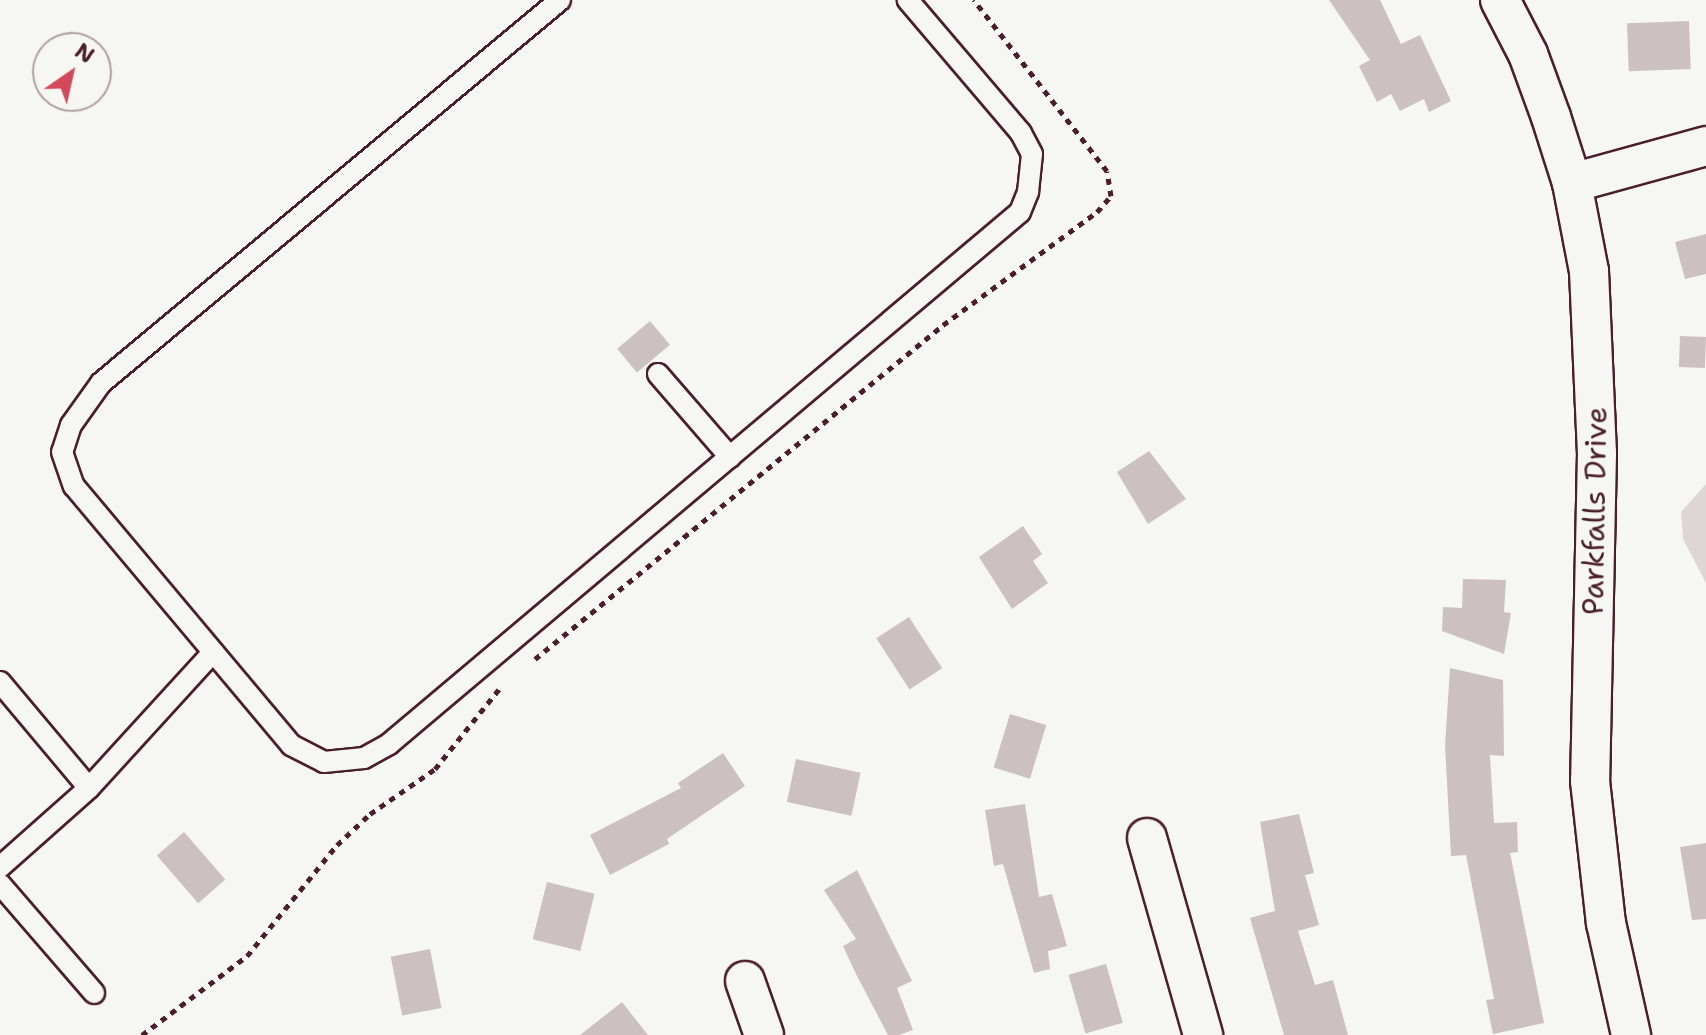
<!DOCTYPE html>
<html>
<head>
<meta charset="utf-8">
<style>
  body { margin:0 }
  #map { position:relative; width:1706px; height:1035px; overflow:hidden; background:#f6f6f2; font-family:"Shantell Sans",sans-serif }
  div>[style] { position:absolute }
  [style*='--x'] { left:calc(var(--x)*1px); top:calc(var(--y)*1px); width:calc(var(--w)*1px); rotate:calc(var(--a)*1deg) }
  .green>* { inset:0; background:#ddd6d5 }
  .building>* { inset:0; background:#ccc1c0; transform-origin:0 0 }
  .path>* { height:5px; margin-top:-2.5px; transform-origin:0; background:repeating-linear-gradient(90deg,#4a1f2b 0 6px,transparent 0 12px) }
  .roads { filter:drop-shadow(2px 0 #4a1f2b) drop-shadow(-2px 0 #4a1f2b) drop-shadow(0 2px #4a1f2b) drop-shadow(0 -2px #4a1f2b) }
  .service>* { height:20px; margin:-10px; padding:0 10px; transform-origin:10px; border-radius:10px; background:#f6f6f2 }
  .minor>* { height:38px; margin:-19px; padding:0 19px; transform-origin:19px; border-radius:19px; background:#f6f6f2 }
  span { translate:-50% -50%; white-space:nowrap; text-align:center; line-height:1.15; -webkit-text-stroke:6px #f6f6f2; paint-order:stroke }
  .street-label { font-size:30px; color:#4a1f2b }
  .north { position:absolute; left:32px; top:32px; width:80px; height:80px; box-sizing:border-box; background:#f6f6f2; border:2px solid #b1a0a2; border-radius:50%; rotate:34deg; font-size:22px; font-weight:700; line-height:32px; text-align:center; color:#4a1f2b }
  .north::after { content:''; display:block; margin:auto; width:28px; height:36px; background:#d1495b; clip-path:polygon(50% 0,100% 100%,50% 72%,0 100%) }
</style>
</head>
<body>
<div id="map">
  <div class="green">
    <i style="clip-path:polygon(1706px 484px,1706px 583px,1683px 539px,1681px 512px)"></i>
  </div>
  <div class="building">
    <i style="clip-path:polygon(1329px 0,1380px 0,1401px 44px,1420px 35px,1451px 101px,1429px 112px,1424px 99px,1400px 111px,1391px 94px,1377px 102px,1359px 66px,1370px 60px)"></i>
    <i style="left:1689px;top:21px;width:48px;height:62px;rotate:88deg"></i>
    <i style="clip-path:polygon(1706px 234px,1706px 274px,1685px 279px,1675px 242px)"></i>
    <i style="left:650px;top:321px;width:31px;height:43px;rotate:50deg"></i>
    <i style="left:1680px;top:336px;width:26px;height:31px;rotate:2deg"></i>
    <i style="clip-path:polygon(1149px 451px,1186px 499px,1148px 524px,1117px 472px)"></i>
    <i style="clip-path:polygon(1023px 526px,1042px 554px,1033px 561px,1048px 583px,1012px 609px,979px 557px)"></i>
    <i style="clip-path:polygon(1463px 579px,1506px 580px,1504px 612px,1511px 613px,1504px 654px,1442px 631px,1443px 607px,1462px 608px)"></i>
    <i style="left:909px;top:617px;width:61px;height:39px;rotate:57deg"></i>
    <i style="clip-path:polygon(1450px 668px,1503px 680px,1504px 756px,1490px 755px,1494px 823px,1517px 822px,1518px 852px,1510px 853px,1544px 1023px,1493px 1034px,1486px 1000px,1494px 999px,1466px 855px,1451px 856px,1445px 746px)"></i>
    <i style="left:1010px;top:714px;width:38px;height:56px;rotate:17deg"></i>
    <i style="clip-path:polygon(723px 753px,745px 786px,667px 839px,669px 844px,610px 875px,590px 835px,681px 788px,678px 783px)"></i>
    <i style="left:796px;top:759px;width:66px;height:44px;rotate:12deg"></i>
    <i style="clip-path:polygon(1025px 804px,1039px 897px,1052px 894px,1067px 946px,1048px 951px,1050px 969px,1034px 973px,1003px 864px,994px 866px,985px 810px)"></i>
    <i style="clip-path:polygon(1299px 814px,1314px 873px,1305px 875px,1319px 925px,1298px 931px,1315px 985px,1333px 980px,1348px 1035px,1284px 1035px,1250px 918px,1275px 911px,1260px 822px)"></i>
    <i style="left:184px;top:832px;width:63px;height:36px;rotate:49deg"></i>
    <i style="clip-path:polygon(1706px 843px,1706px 919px,1692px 920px,1680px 847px)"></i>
    <i style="clip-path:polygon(857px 870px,912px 981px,897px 988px,913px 1030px,899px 1035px,888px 1035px,856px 974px,843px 946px,856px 939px,824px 890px)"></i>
    <i style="left:547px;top:882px;width:49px;height:59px;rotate:14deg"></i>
    <i style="left:430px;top:949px;width:60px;height:40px;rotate:79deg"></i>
    <i style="left:1106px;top:964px;width:61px;height:39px;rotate:74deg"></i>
    <i style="clip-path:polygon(622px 1002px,648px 1035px,580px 1035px)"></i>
  </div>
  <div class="path">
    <i style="--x:535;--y:659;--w:527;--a:-39.3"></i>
    <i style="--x:943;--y:325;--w:191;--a:-36.3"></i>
    <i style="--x:1097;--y:212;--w:21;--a:-49"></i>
    <i style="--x:1111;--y:196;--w:25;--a:-99"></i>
    <i style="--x:1107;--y:171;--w:217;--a:-127.9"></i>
    <i style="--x:142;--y:1035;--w:131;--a:-37"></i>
    <i style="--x:247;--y:956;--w:143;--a:-51"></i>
    <i style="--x:337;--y:845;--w:45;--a:-43.2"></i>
    <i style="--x:370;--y:814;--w:79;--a:-34.7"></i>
    <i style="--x:435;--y:769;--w:104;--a:-51.3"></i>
  </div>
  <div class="roads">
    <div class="service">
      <i style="--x:560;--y:0;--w:598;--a:140.16"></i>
      <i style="--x:101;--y:383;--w:52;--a:125.5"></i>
      <i style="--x:71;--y:425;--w:28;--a:108"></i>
      <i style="--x:62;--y:452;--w:36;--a:71"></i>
      <i style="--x:74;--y:486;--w:338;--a:50"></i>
      <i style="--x:291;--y:745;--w:37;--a:27"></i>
      <i style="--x:324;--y:762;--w:40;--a:-5.7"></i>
      <i style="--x:364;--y:758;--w:29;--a:-29"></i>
      <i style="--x:389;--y:744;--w:825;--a:-40.13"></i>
      <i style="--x:1020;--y:212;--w:22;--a:-68"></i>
      <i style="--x:1028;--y:192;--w:38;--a:-84"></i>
      <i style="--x:1032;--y:154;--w:24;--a:-118"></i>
      <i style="--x:1021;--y:133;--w:175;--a:-130.4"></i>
      <i style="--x:658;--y:374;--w:110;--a:49.1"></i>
      <i style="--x:0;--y:682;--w:138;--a:50"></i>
      <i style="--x:89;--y:788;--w:119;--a:138.4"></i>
      <i style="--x:89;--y:788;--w:184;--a:-47.6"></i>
      <i style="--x:0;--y:884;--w:144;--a:49.2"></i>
    </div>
    <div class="minor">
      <i style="--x:1500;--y:0;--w:61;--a:62.6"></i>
      <i style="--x:1528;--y:54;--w:67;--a:69.9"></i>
      <i style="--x:1551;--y:117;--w:69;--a:72.3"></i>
      <i style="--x:1572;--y:183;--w:90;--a:79.1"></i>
      <i style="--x:1589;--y:271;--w:182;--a:87.5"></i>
      <i style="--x:1597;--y:453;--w:328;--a:91.2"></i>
      <i style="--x:1590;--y:781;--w:143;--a:83.6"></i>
      <i style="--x:1606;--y:923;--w:115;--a:77.4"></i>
      <i style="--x:1572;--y:183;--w:139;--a:-15.4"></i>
      <i style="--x:1147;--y:838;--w:205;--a:74.1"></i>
      <i style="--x:745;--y:981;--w:57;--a:70.6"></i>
    </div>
  </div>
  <div class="street-label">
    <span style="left:1595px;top:511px;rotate:-89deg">Parkfalls Drive</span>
  </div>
  <div class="north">N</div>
</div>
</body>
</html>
